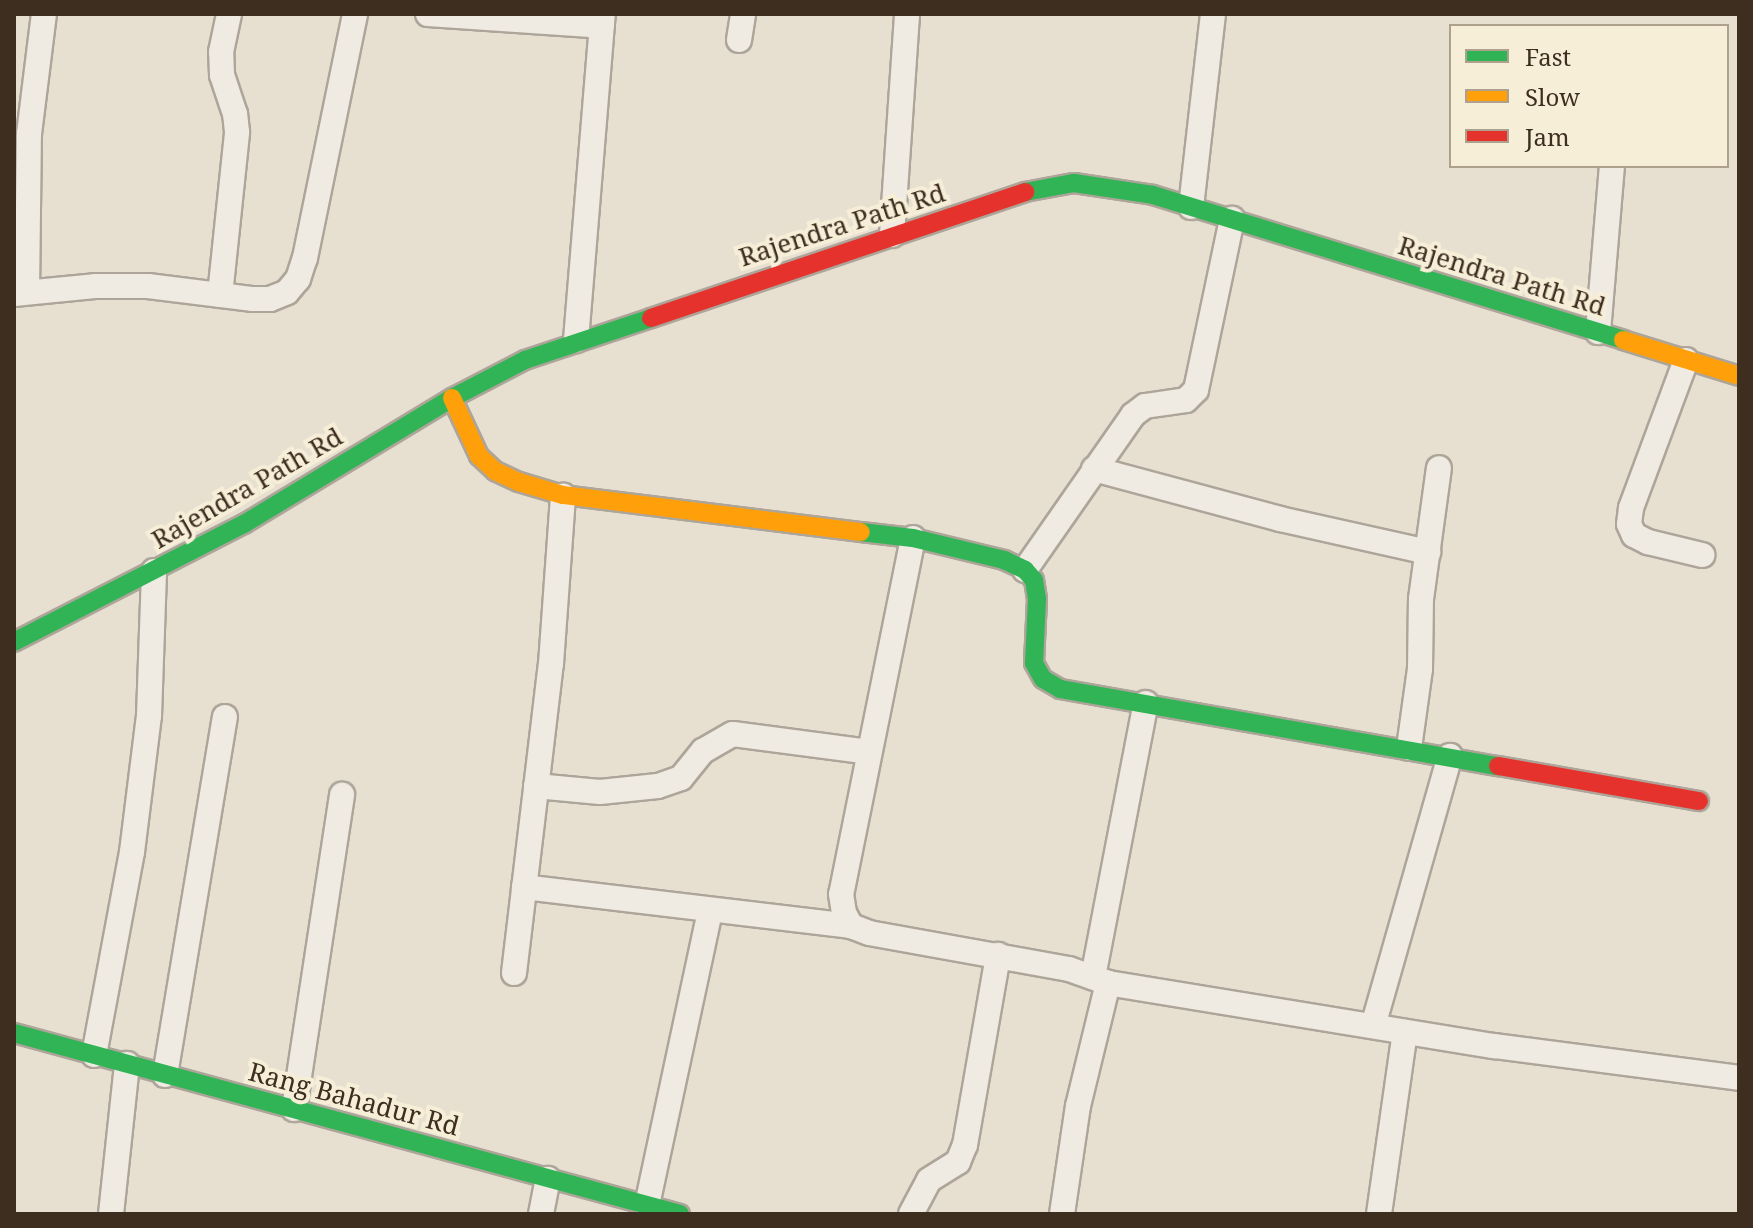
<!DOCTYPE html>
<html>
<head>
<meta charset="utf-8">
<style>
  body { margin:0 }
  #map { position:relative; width:1753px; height:1228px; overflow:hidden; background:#e7e0d1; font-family:"Noto Serif",serif }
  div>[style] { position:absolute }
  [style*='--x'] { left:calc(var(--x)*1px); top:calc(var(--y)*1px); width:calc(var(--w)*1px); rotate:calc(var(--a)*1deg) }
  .roads { filter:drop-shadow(2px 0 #ada599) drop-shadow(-2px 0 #ada599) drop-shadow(0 2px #ada599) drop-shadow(0 -2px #ada599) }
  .street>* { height:24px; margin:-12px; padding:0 12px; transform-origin:12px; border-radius:12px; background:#efebe3 }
  .fast>* { height:18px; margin:-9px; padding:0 9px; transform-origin:9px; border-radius:9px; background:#30b455 }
  .slow>* { height:18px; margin:-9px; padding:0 9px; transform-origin:9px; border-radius:9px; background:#ff9f0a }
  .jam>* { height:18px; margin:-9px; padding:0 9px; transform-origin:9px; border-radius:9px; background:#e5322d }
  span { translate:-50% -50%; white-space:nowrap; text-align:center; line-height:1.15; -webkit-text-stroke:8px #f7eed8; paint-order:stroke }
  .street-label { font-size:26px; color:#3d2e20 }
  .frame { position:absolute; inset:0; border:16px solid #3d2e20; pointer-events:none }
  .legend { position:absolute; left:1449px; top:24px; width:280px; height:144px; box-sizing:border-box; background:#f7eed8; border:2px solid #ada18e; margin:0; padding:10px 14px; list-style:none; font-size:24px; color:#3d2e20 }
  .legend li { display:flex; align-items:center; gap:16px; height:40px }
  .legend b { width:40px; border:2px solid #ada18e }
</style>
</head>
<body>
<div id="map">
  <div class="roads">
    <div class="street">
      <i style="--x:428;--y:14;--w:174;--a:3.9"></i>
      <i style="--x:739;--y:40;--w:26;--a:-81"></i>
      <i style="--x:1191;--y:207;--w:194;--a:-83.5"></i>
      <i style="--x:892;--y:235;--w:222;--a:-86.1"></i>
      <i style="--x:27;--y:292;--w:158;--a:-89.3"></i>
      <i style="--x:29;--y:134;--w:121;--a:-82.9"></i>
      <i style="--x:14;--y:294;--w:81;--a:-5.6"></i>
      <i style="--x:95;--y:286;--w:53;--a:0"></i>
      <i style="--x:148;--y:286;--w:106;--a:7.1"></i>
      <i style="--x:253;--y:299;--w:17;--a:0"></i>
      <i style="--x:270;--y:299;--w:18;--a:-22"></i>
      <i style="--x:287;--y:292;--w:17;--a:-50"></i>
      <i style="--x:298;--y:279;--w:22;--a:-72"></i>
      <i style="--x:305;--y:258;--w:249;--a:-78.4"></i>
      <i style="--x:220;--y:295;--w:164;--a:-84"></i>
      <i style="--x:237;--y:132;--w:18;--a:-96"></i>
      <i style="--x:235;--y:114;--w:41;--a:-108.4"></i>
      <i style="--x:222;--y:75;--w:23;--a:-92"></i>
      <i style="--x:221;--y:52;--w:39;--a:-78"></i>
      <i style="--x:1598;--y:332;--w:167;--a:-85.2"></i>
      <i style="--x:576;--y:340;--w:327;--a:-85.3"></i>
      <i style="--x:1686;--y:360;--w:158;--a:110.4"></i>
      <i style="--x:1631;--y:508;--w:16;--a:97"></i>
      <i style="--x:1629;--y:524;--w:12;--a:66"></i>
      <i style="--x:1634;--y:535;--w:16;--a:27"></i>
      <i style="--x:1648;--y:542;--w:56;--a:13.5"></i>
      <i style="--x:1094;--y:469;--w:193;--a:15"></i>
      <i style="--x:1280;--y:519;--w:152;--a:12.6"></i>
      <i style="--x:913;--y:538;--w:363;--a:101.4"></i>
      <i style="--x:841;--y:894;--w:19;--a:81"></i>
      <i style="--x:844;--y:913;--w:15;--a:62"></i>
      <i style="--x:851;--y:926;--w:19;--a:21"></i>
      <i style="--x:869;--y:933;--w:203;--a:10.2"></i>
      <i style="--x:1069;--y:969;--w:41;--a:19.7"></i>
      <i style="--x:1108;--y:983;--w:391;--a:9.3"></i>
      <i style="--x:1494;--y:1046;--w:247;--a:7.4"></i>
      <i style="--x:1025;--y:570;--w:189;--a:-55.1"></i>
      <i style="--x:1133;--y:415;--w:15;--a:-37"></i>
      <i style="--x:1145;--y:406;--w:41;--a:-8.3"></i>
      <i style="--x:1186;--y:400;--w:14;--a:-45"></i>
      <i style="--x:1196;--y:390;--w:175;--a:-78.1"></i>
      <i style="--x:1409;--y:748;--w:80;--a:-82.1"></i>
      <i style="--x:1420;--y:669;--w:70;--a:-89.2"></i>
      <i style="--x:1421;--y:599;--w:132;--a:-82.2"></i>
      <i style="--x:536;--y:786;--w:64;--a:5.4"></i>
      <i style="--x:600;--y:792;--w:58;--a:-5.9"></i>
      <i style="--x:658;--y:786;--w:24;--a:-19"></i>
      <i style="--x:681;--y:778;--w:35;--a:-51"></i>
      <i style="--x:703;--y:751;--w:34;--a:-30"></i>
      <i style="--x:733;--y:734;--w:137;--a:7.5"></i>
      <i style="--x:524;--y:887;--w:329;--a:6.8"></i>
      <i style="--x:514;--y:973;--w:311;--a:-83.2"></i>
      <i style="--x:551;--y:664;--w:169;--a:-85.9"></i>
      <i style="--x:1093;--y:977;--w:279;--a:-79.1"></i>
      <i style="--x:1373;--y:1026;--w:281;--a:-74.1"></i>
      <i style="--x:94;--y:1055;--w:207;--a:-79.4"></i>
      <i style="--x:132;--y:852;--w:137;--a:-82.9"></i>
      <i style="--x:149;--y:716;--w:145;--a:-88"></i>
      <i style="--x:165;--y:1075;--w:363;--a:-80.5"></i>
      <i style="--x:294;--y:1109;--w:318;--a:-81.3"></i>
      <i style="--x:647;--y:1205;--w:301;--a:-77.9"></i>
      <i style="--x:111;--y:1214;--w:151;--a:-83.9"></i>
      <i style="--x:541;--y:1214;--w:36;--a:-79"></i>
      <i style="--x:911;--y:1214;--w:38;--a:-62"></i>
      <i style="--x:929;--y:1180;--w:34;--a:-32"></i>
      <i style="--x:958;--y:1162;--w:18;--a:-68"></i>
      <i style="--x:965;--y:1145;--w:193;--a:-80.1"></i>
      <i style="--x:1062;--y:1214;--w:109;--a:-81.6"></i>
      <i style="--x:1078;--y:1106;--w:127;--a:-76.3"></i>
      <i style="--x:1379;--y:1214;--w:184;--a:-81.9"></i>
    </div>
    <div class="fast">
      <i style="--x:1025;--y:192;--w:50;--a:-10.4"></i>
      <i style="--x:1074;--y:183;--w:80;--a:8.6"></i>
      <i style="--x:1153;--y:195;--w:492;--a:17.1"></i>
      <i style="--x:861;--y:532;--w:52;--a:6.6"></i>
      <i style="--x:913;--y:538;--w:94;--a:13.6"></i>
      <i style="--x:1004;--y:560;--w:23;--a:25"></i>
      <i style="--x:1025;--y:570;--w:13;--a:48"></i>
      <i style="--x:1034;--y:580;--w:19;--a:81"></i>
      <i style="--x:1037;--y:599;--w:64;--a:92.7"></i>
      <i style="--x:1034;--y:663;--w:18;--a:61"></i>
      <i style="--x:1043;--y:679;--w:20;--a:30"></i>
      <i style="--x:1060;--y:689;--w:445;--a:10"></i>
      <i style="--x:14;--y:642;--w:259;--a:-27.2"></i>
      <i style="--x:244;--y:524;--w:243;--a:-31.2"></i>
      <i style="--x:452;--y:398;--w:82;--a:-27.5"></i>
      <i style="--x:525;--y:360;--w:133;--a:-18.4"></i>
      <i style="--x:14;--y:1033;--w:690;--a:15.2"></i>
    </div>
    <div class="slow">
      <i style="--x:1623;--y:340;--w:121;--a:17.2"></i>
      <i style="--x:452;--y:398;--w:64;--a:65"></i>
      <i style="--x:479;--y:456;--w:22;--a:43"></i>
      <i style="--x:495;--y:471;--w:26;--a:25"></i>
      <i style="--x:519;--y:482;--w:46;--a:16.5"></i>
      <i style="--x:563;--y:495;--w:300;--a:7.1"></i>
    </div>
    <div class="jam">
      <i style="--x:651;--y:318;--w:395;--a:-18.6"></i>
      <i style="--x:1498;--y:766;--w:204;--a:9.9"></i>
    </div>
  </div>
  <div class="street-label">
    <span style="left:842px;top:225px;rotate:-18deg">Rajendra Path Rd</span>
    <span style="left:1502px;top:276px;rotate:17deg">Rajendra Path Rd</span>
    <span style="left:247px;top:488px;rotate:-30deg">Rajendra Path Rd</span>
    <span style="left:354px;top:1099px;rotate:15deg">Rang Bahadur Rd</span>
  </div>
  <div class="frame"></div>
  <ul class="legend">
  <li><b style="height:10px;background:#30b455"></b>Fast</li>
  <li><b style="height:10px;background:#ff9f0a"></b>Slow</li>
  <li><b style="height:10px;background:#e5322d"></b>Jam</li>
  </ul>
</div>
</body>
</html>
